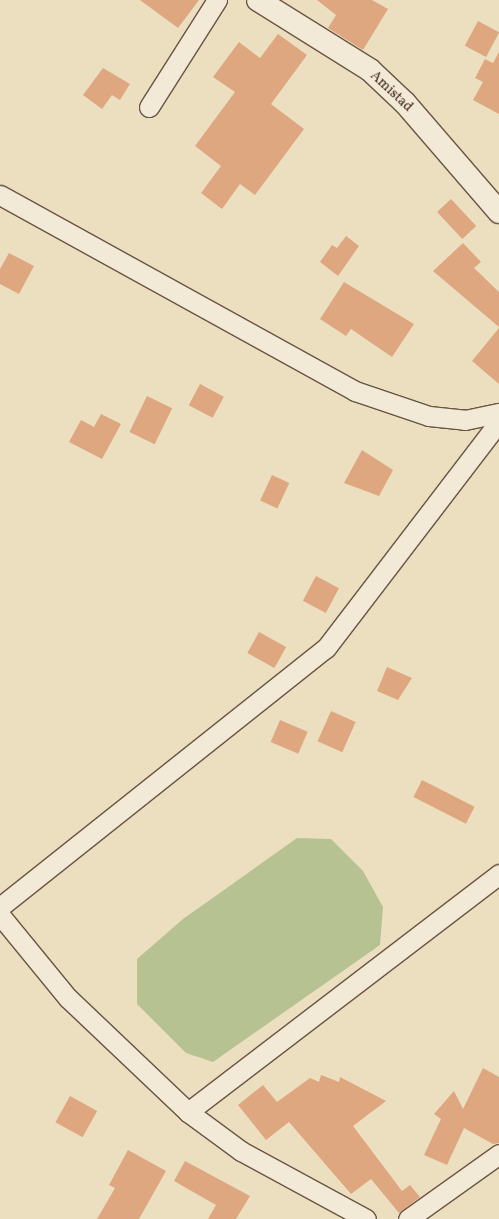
<!DOCTYPE html>
<html>
<head>
<meta charset="utf-8">
<style>
  body { margin:0 }
  #map { position:relative; width:499px; height:1219px; overflow:hidden; background:#ebdfc0; font-family:Vollkorn,serif }
  div>[style] { position:absolute }
  [style*='--x'] { left:calc(var(--x)*1px); top:calc(var(--y)*1px); width:calc(var(--w)*1px); rotate:calc(var(--a)*1deg) }
  .green>* { inset:0; background:#b7c292 }
  .building>* { inset:0; background:#dea780; transform-origin:0 0 }
  .roads { filter:drop-shadow(1px 0 #6a5444) drop-shadow(-1px 0 #6a5444) drop-shadow(0 1px #6a5444) drop-shadow(0 -1px #6a5444) }
  .minor>* { height:19px; margin:-9.5px; padding:0 9.5px; transform-origin:9.5px; border-radius:9.5px; background:#f2ead6 }
  .tertiary>* { height:22px; margin:-11px; padding:0 11px; transform-origin:11px; border-radius:11px; background:#f2ead6 }
  span { translate:-50% -50%; white-space:nowrap; text-align:center; line-height:1.15; -webkit-text-stroke:4px #f2ead6; paint-order:stroke }
  .street-label { font-size:14px; color:#3f261a }
</style>
</head>
<body>
<div id="map">
  <div class="green">
    <i style="clip-path:polygon(297px 838px,331px 839px,363px 871px,383px 907px,380px 945px,213px 1062px,186px 1053px,137px 1004px,137px 959px,183px 919px)"></i>
  </div>
  <div class="building">
    <i style="clip-path:polygon(140px 0,199px 0,178px 28px)"></i>
    <i style="clip-path:polygon(317px 0,372px 0,388px 9px,363px 50px,328px 28px,336px 15px)"></i>
    <i style="left:478px;top:21px;width:24px;height:28px;rotate:28deg"></i>
    <i style="clip-path:polygon(278px 34px,307px 55px,271px 104px,304px 129px,255px 195px,240px 184px,222px 209px,201px 193px,221px 166px,195px 146px,235px 92px,213px 77px,239px 42px,260px 58px)"></i>
    <i style="clip-path:polygon(499px 52px,499px 114px,473px 100px,483px 82px,475px 78px,485px 59px,493px 63px)"></i>
    <i style="clip-path:polygon(103px 68px,130px 84px,120px 100px,112px 95px,102px 109px,83px 95px)"></i>
    <i style="left:451px;top:199px;width:37px;height:19px;rotate:47deg"></i>
    <i style="clip-path:polygon(346px 236px,359px 246px,338px 276px,320px 262px,332px 245px,337px 248px)"></i>
    <i style="clip-path:polygon(463px 243px,481px 262px,474px 268px,499px 292px,499px 327px,433px 271px)"></i>
    <i style="clip-path:polygon(9px 253px,34px 266px,19px 294px,0 284px,0 269px)"></i>
    <i style="clip-path:polygon(344px 282px,414px 324px,392px 357px,351px 329px,346px 336px,320px 319px)"></i>
    <i style="clip-path:polygon(499px 328px,499px 384px,472px 361px)"></i>
    <i style="left:200px;top:384px;width:27px;height:24px;rotate:28deg"></i>
    <i style="left:147px;top:396px;width:28px;height:40px;rotate:26deg"></i>
    <i style="clip-path:polygon(101px 414px,121px 424px,102px 459px,69px 442px,81px 420px,94px 427px)"></i>
    <i style="clip-path:polygon(362px 450px,393px 470px,379px 496px,344px 483px)"></i>
    <i style="left:272px;top:475px;width:19px;height:28px;rotate:25deg"></i>
    <i style="left:316px;top:576px;width:26px;height:28px;rotate:28deg"></i>
    <i style="left:259px;top:632px;width:31px;height:24px;rotate:29deg"></i>
    <i style="clip-path:polygon(387px 667px,412px 678px,398px 700px,377px 691px)"></i>
    <i style="left:331px;top:711px;width:27px;height:33px;rotate:24deg"></i>
    <i style="left:280px;top:720px;width:30px;height:24px;rotate:23deg"></i>
    <i style="left:422px;top:780px;width:59px;height:19px;rotate:27deg"></i>
    <i style="clip-path:polygon(483px 1068px,499px 1077px,499px 1143px,493px 1144px,464px 1128px,447px 1165px,424px 1155px,441px 1119px,434px 1114px,454px 1091px,463px 1109px)"></i>
    <i style="clip-path:polygon(321px 1075px,339px 1082px,340px 1077px,386px 1101px,353px 1126px,402px 1191px,410px 1185px,420px 1197px,399px 1213px,371px 1179px,351px 1194px,289px 1122px,266px 1140px,238px 1105px,263px 1085px,277px 1102px,310px 1078px,319px 1082px)"></i>
    <i style="left:70px;top:1096px;width:31px;height:30px;rotate:29deg"></i>
    <i style="clip-path:polygon(128px 1150px,166px 1171px,139px 1219px,97px 1219px,115px 1188px,109px 1185px)"></i>
    <i style="clip-path:polygon(185px 1161px,250px 1196px,236px 1219px,208px 1219px,216px 1205px,174px 1181px)"></i>
  </div>
  <div class="roads">
    <div class="minor">
      <i style="--x:149;--y:107;--w:127;--a:-57.6"></i>
      <i style="--x:0;--y:195;--w:406;--a:28.9"></i>
      <i style="--x:355;--y:391;--w:78;--a:18.7"></i>
      <i style="--x:429;--y:416;--w:36;--a:6"></i>
      <i style="--x:465;--y:420;--w:35;--a:-12"></i>
      <i style="--x:0;--y:907;--w:416;--a:-38.5"></i>
      <i style="--x:326;--y:648;--w:285;--a:-52.6"></i>
      <i style="--x:0;--y:915;--w:107;--a:50.7"></i>
      <i style="--x:68;--y:998;--w:166;--a:43.5"></i>
      <i style="--x:188;--y:1112;--w:66;--a:36.3"></i>
      <i style="--x:241;--y:1151;--w:142;--a:28.5"></i>
      <i style="--x:188;--y:1112;--w:392;--a:-37.4"></i>
      <i style="--x:408;--y:1219;--w:112;--a:-35.5"></i>
    </div>
    <div class="tertiary">
      <i style="--x:258;--y:0;--w:132;--a:32"></i>
      <i style="--x:370;--y:70;--w:48;--a:43.3"></i>
      <i style="--x:405;--y:103;--w:144;--a:49.2"></i>
    </div>
  </div>
  <div class="street-label">
    <span style="left:391px;top:92px;rotate:43deg">Amistad</span>
  </div>
</div>
</body>
</html>
